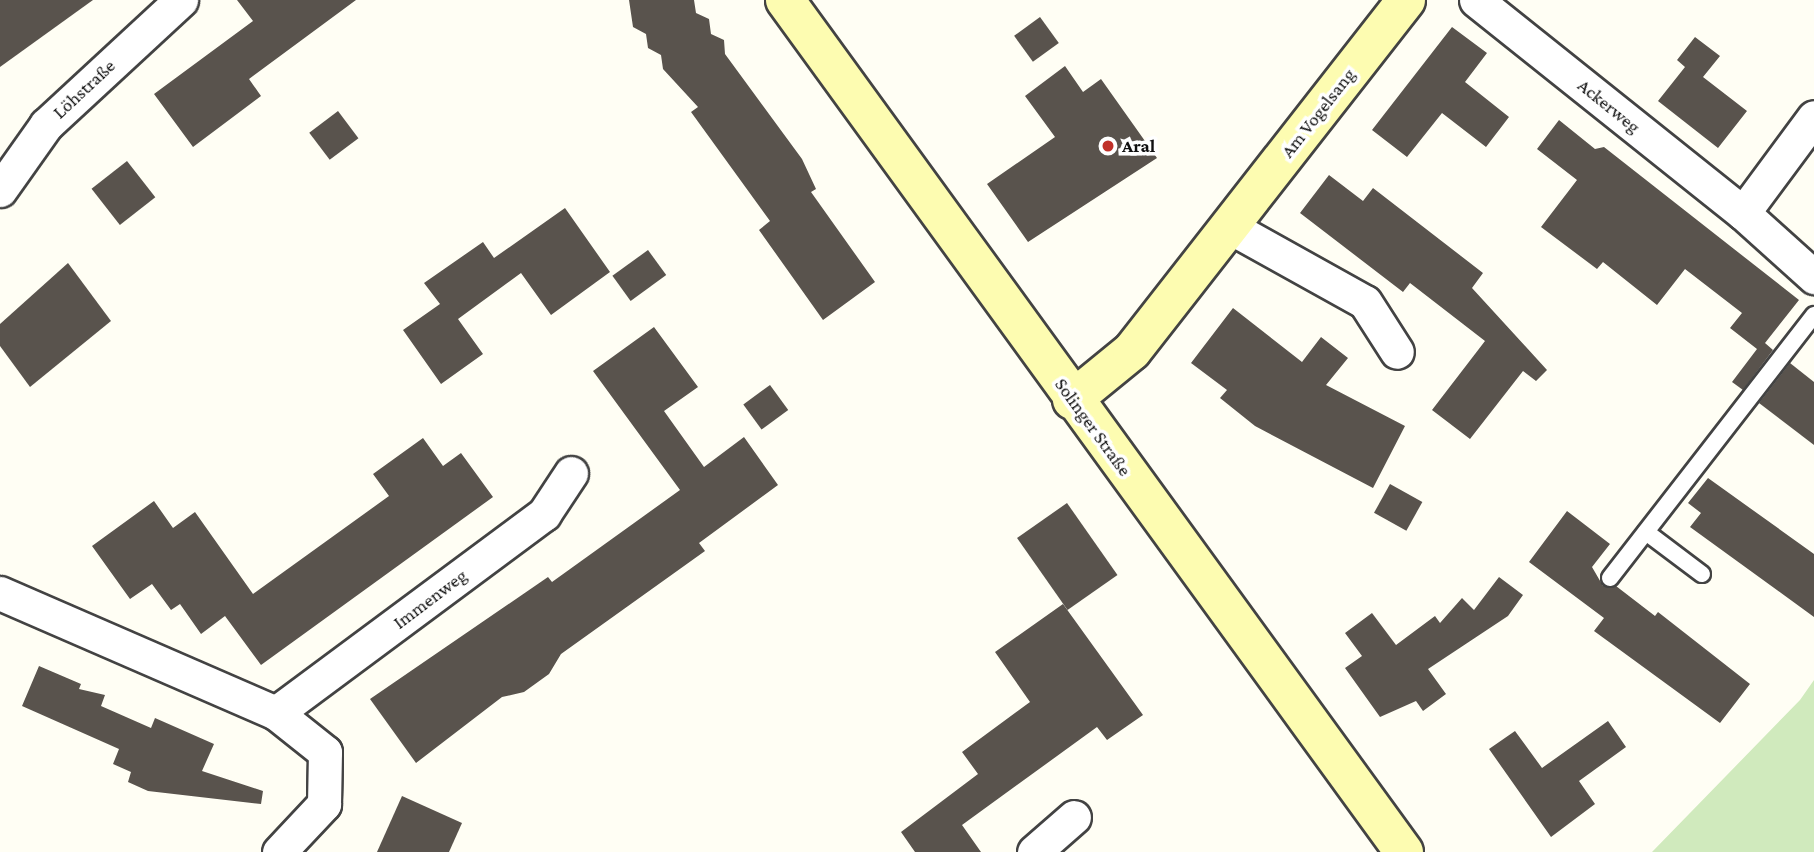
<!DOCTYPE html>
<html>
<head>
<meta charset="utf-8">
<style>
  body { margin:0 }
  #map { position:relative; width:1814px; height:852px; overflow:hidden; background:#fffef4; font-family:"Crimson Pro",serif }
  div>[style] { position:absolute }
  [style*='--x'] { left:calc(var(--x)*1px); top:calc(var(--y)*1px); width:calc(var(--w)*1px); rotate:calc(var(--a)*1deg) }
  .green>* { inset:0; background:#d0eabd }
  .building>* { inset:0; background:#59534d; transform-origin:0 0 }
  .roads { filter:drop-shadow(2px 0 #434343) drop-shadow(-2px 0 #434343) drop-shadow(0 2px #434343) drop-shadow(0 -2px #434343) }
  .service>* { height:16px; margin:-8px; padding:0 8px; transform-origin:8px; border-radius:8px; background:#fff }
  .minor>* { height:33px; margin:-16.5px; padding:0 16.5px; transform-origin:16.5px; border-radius:16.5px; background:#fff }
  .secondary>* { height:38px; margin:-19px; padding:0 19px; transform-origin:19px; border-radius:19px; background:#fdfcb1 }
  .dots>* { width:19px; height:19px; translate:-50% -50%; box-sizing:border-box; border:4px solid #fff; border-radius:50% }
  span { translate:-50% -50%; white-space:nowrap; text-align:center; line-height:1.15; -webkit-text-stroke:7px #fff; paint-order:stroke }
  .street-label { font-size:19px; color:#101010 }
  .poi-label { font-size:19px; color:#101010; font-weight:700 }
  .left { translate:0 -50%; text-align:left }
</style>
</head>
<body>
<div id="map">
  <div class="green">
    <i style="clip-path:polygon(1814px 680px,1814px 852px,1652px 852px,1800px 700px)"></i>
  </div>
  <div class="building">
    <i style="clip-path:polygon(0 0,93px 0,0 67px)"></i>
    <i style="clip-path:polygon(237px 0,356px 0,249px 79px,261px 96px,193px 147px,154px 94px,253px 21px)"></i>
    <i style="clip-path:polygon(629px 0,694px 0,696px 13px,709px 19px,711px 34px,724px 40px,725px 54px,802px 159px,816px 189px,811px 192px,875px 282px,823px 320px,759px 230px,770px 221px,691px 112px,698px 107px,663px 69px,661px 55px,648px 48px,646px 34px,633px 27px)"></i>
    <i style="left:1040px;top:17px;width:32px;height:32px;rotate:54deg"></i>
    <i style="clip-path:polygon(1452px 27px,1487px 53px,1465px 82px,1509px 117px,1486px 147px,1442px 113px,1407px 157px,1372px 130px)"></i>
    <i style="clip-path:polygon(1695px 37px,1720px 56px,1703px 77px,1747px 111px,1718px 148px,1658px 101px,1685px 67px,1677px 60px)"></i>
    <i style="clip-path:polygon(1065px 66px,1083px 92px,1101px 79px,1157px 158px,1028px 242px,987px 184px,1055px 137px,1025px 96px)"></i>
    <i style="left:338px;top:111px;width:34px;height:36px;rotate:53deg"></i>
    <i style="clip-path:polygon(1559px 120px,1595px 149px,1604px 147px,1799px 300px,1765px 343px,1773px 350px,1743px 390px,1732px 382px,1757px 349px,1730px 328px,1742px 313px,1685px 269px,1657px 305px,1603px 262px,1597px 269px,1541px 227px,1577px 180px,1537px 149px)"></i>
    <i style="left:127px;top:161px;width:46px;height:45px;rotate:52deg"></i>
    <i style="clip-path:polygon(1329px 175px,1363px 201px,1373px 188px,1483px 273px,1472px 288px,1547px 370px,1536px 381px,1523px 371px,1470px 439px,1432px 410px,1485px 341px,1410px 283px,1403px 292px,1300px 213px)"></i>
    <i style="clip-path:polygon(565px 208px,610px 272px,551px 315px,521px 273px,458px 319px,483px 354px,441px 384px,403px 330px,440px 304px,424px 283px,483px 242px,494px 258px)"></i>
    <i style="left:648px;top:250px;width:31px;height:44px;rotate:54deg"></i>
    <i style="clip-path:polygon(68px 263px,111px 321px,30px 387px,0 346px,0 324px)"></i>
    <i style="clip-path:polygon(1233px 308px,1302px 362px,1321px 337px,1348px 358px,1326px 385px,1405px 426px,1373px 488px,1255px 426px,1220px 398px,1227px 390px,1191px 363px)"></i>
    <i style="clip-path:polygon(654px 327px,698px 387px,664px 411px,704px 467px,744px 437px,778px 485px,699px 543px,705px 551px,561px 654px,549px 674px,524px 692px,502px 697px,416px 763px,370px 699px,548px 577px,552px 582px,680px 490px,593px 371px)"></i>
    <i style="clip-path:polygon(1790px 363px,1814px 382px,1814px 445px,1759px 403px)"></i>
    <i style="left:770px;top:385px;width:31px;height:33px;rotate:54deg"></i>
    <i style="clip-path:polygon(423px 438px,443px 466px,461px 453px,493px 497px,261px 665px,225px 616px,201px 634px,180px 604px,171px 610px,152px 584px,130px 599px,92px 546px,154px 501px,173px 528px,195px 512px,253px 594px,389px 496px,373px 474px)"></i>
    <i style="clip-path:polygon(1708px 478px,1814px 554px,1814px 617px,1690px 527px,1701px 513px,1688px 503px)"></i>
    <i style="left:1390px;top:484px;width:37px;height:33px;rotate:29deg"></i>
    <i style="left:1067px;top:503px;width:88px;height:61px;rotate:55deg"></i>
    <i style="clip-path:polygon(1567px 511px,1610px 544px,1592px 567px,1603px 586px,1616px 586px,1655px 616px,1658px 612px,1750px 684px,1720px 723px,1594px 631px,1604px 618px,1529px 562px)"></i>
    <i style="clip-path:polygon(1499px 577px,1523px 595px,1508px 616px,1428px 669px,1446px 694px,1423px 711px,1416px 701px,1380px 717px,1345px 668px,1362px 656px,1345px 633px,1372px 613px,1396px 645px,1435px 616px,1440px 623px,1462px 598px,1474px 610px)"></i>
    <i style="clip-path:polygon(1063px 604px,1143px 715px,1107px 740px,1097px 727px,962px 825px,981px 852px,915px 852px,901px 832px,978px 774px,962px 752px,1030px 702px,995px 652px)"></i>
    <i style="clip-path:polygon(39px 666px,81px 684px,79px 689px,105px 695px,101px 706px,151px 728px,155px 718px,214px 744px,202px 771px,263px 791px,261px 804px,148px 791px,128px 782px,131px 772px,113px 764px,119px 749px,22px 706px)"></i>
    <i style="clip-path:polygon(1608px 721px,1626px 747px,1579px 781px,1595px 804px,1551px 837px,1489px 749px,1515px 731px,1542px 768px)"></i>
    <i style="clip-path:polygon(402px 796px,462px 823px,449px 852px,377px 852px)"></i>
  </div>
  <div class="roads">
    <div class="service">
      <i style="--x:1646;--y:532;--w:70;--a:36.9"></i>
      <i style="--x:1610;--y:578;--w:333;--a:-52.2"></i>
    </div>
    <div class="minor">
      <i style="--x:1476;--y:0;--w:342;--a:38.6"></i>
      <i style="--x:1743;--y:213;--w:119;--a:-53.5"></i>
      <i style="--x:0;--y:190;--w:80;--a:-54.7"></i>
      <i style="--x:46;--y:125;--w:184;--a:-42.8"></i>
      <i style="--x:1743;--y:213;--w:96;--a:42"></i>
      <i style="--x:1230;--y:227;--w:154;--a:29.1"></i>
      <i style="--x:1365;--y:302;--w:59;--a:57.4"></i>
      <i style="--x:0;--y:593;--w:301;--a:23.5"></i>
      <i style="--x:279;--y:852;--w:66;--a:-46.8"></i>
      <i style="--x:324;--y:804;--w:52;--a:-88.9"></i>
      <i style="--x:325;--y:752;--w:63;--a:-141.5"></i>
      <i style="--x:276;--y:713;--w:334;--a:-36.6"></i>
      <i style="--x:544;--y:514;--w:49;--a:-56.6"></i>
      <i style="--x:1034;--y:852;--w:53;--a:-41.2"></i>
    </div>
    <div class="secondary">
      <i style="--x:785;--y:0;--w:1053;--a:54"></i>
      <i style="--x:1072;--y:400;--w:77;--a:-39.2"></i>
      <i style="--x:1132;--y:351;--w:445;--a:-52"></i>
    </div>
  </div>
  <div class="dots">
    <i style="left:1108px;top:146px;background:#c03029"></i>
  </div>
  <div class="street-label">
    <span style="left:84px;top:89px;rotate:-43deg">Löhstraße</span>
    <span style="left:1609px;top:106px;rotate:39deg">Ackerweg</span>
    <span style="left:1318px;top:113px;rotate:-52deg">Am Vogelsang</span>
    <span style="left:1093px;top:427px;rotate:54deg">Solinger Straße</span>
    <span style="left:430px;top:599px;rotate:-37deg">Immenweg</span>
  </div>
  <div class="poi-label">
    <span class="left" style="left:1122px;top:146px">Aral</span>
  </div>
</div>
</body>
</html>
